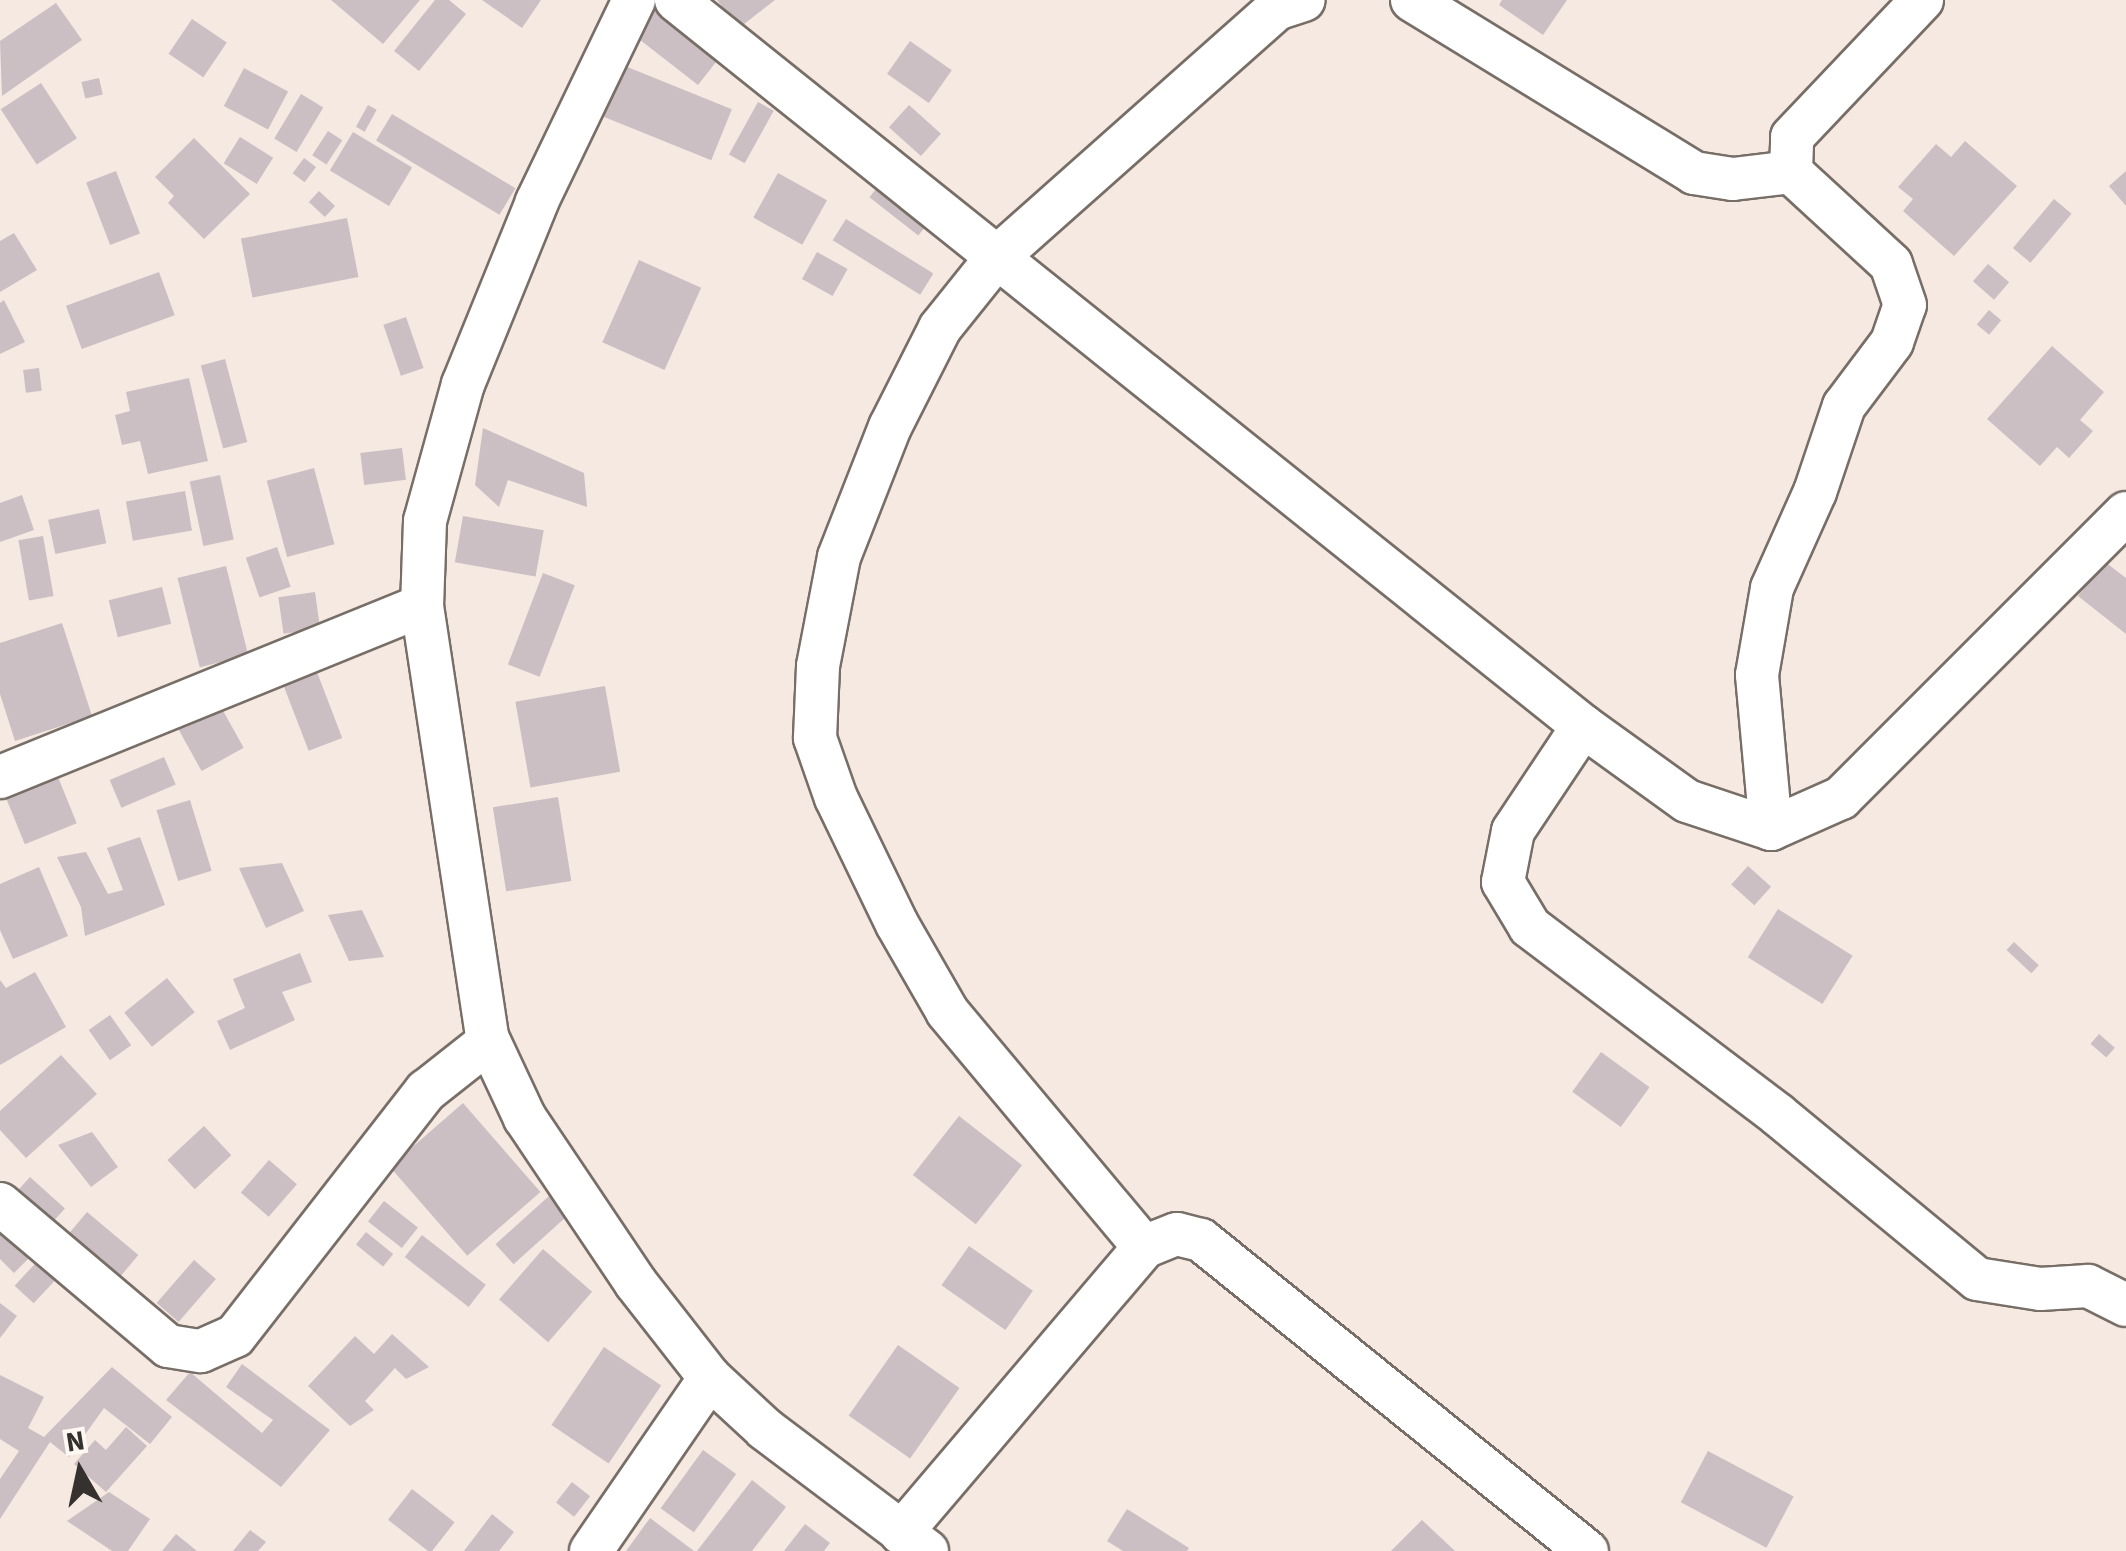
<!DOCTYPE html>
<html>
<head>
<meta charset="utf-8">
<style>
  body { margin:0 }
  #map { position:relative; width:2126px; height:1551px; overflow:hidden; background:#f5e9e2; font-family:"Source Sans 3",sans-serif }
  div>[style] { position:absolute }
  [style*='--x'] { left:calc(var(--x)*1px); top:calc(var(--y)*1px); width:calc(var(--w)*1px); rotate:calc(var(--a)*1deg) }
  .building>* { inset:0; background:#cbbfc4; transform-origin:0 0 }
  .roads { filter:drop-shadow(2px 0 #776e67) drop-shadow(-2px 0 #776e67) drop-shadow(0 2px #776e67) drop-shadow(0 -2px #776e67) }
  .street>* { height:42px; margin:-21px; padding:0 21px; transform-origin:21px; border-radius:21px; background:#fff }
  span { translate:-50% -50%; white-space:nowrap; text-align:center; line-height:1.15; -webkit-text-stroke:10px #fff8f3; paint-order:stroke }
  .north { position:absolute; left:30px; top:1421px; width:100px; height:100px; -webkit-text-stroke:8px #fff8f3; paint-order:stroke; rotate:351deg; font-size:28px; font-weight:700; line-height:40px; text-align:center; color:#35312e }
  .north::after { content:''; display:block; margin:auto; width:35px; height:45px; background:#35312e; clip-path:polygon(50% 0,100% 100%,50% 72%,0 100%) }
</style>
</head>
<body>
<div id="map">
  <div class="building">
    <i style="clip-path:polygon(331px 0,420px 0,383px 44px)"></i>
    <i style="clip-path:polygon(435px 0,449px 0,466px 14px,419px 71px,394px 51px)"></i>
    <i style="clip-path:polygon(482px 0,541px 0,522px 28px)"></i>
    <i style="clip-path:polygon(649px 0,664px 0,727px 48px,698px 85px,626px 29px)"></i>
    <i style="clip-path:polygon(717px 0,775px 0,739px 28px)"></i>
    <i style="clip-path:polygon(1502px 0,1567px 0,1543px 35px,1499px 5px)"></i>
    <i style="clip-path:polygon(56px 3px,82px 40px,2px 96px,0 41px)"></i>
    <i style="left:192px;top:19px;width:42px;height:42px;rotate:34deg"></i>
    <i style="left:910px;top:41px;width:51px;height:40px;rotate:35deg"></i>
    <i style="left:615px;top:62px;width:126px;height:55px;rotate:22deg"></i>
    <i style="left:244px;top:68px;width:50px;height:43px;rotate:28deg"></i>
    <i style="left:99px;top:78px;width:17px;height:18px;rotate:77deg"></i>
    <i style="left:41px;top:83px;width:66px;height:48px;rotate:57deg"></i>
    <i style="left:301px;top:94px;width:26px;height:52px;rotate:31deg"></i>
    <i style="left:758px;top:102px;width:18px;height:60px;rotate:29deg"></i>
    <i style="left:368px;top:105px;width:10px;height:25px;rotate:29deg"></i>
    <i style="left:909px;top:105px;width:43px;height:30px;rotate:42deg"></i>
    <i style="left:392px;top:114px;width:144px;height:31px;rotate:31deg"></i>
    <i style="left:328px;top:131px;width:17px;height:29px;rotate:33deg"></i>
    <i style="left:353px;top:132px;width:69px;height:45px;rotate:31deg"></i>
    <i style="left:240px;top:137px;width:39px;height:31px;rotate:32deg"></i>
    <i style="clip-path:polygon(194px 138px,250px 194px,204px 239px,168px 203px,174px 196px,155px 177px)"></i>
    <i style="clip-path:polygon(1965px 141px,2017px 186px,1954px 256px,1903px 211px,1913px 199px,1898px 187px,1936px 144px,1951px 157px)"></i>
    <i style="left:304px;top:158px;width:15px;height:19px;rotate:37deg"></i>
    <i style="left:116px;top:171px;width:67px;height:32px;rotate:69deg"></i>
    <i style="clip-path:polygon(2126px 171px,2126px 206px,2109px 186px)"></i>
    <i style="left:778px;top:173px;width:56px;height:51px;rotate:29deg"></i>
    <i style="left:883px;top:180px;width:62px;height:22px;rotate:38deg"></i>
    <i style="left:319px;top:191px;width:22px;height:15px;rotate:43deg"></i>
    <i style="left:2054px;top:199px;width:23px;height:64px;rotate:40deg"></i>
    <i style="left:347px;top:218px;width:60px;height:108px;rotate:79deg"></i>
    <i style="left:846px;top:219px;width:103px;height:25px;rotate:32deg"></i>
    <i style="clip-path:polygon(14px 233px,37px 270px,0 292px,0 241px)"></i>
    <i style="left:817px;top:252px;width:35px;height:31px;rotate:29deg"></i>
    <i style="left:639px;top:260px;width:68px;height:90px;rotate:24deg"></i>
    <i style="left:1988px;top:264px;width:28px;height:23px;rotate:41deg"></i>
    <i style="left:159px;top:272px;width:46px;height:99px;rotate:70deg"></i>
    <i style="clip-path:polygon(4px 300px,25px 342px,0 354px,0 303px)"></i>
    <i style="left:1989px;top:310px;width:16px;height:19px;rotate:40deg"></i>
    <i style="left:406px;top:317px;width:54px;height:24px;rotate:71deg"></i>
    <i style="clip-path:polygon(2052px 346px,2104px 392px,2080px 420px,2093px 431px,2069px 458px,2057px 447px,2040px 466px,1987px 419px)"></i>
    <i style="left:225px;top:359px;width:86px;height:25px;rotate:75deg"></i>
    <i style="left:39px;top:368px;width:23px;height:16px;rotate:83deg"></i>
    <i style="clip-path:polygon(189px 378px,208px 461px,148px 474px,140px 441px,122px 445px,115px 415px,130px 411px,126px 392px)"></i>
    <i style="clip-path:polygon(483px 428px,584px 473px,587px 507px,508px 480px,499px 507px,475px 485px)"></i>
    <i style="left:402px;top:448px;width:32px;height:42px;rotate:83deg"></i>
    <i style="left:314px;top:468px;width:79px;height:49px;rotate:75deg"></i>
    <i style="left:220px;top:475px;width:66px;height:31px;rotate:78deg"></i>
    <i style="left:185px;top:491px;width:40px;height:60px;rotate:80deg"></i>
    <i style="clip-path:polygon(22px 495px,34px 530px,0 542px,0 503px)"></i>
    <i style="left:99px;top:509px;width:35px;height:52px;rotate:78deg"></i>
    <i style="left:463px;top:516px;width:82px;height:47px;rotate:10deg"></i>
    <i style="left:43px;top:536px;width:61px;height:25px;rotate:80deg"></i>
    <i style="left:277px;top:547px;width:42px;height:33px;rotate:71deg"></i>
    <i style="clip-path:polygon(2105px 562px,2126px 578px,2126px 634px,2078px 596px)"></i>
    <i style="left:226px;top:566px;width:92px;height:50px;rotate:76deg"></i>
    <i style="left:543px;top:573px;width:34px;height:98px;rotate:21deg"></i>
    <i style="left:162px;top:587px;width:38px;height:55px;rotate:76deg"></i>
    <i style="left:315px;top:592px;width:37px;height:37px;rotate:82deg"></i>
    <i style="clip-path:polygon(62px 623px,92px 716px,15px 741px,0 694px,0 643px)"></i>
    <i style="left:315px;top:667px;width:76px;height:36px;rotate:69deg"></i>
    <i style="left:605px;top:686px;width:87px;height:91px;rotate:80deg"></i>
    <i style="left:216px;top:698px;width:57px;height:48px;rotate:61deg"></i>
    <i style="left:164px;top:757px;width:30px;height:59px;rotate:67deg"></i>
    <i style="left:58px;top:777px;width:50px;height:56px;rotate:68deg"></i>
    <i style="left:558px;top:797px;width:85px;height:66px;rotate:81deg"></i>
    <i style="left:190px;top:800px;width:74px;height:35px;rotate:73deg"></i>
    <i style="clip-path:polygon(140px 837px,165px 905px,85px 936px,81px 907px,57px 857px,86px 852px,108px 894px,123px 890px,107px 848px)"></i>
    <i style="clip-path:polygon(282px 863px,304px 911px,266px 928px,239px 868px)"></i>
    <i style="left:1748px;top:866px;width:31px;height:25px;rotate:42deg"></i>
    <i style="clip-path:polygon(39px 867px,68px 936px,13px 959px,0 930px,0 884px)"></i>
    <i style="left:1778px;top:909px;width:88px;height:57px;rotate:32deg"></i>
    <i style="clip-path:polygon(362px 910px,384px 957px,349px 961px,328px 915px)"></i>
    <i style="left:2014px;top:942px;width:34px;height:11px;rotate:43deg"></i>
    <i style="clip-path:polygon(300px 953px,312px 982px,282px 992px,295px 1020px,230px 1050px,217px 1021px,245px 1008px,233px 979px)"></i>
    <i style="clip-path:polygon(35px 972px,66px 1027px,0 1065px,0 980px,6px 988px)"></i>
    <i style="left:167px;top:978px;width:44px;height:55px;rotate:51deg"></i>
    <i style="left:110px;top:1015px;width:37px;height:26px;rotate:55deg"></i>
    <i style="left:2099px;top:1034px;width:21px;height:13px;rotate:41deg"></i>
    <i style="left:1601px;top:1052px;width:60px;height:49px;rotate:36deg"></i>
    <i style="clip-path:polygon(61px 1055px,97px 1094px,26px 1158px,0 1130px,0 1111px)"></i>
    <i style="left:463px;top:1103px;width:118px;height:97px;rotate:49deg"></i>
    <i style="left:959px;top:1116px;width:80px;height:75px;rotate:38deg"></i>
    <i style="left:204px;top:1126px;width:40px;height:50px;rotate:47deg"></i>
    <i style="clip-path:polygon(92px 1132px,118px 1167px,91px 1187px,58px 1145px)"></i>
    <i style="left:269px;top:1160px;width:37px;height:43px;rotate:41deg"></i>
    <i style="left:30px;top:1177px;width:47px;height:26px;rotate:42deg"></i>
    <i style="left:549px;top:1196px;width:27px;height:72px;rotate:48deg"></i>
    <i style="left:384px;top:1201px;width:43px;height:26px;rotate:38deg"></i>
    <i style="left:87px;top:1212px;width:67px;height:33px;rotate:40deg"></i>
    <i style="clip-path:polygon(0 1217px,35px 1252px,14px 1273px,0 1259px)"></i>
    <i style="left:366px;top:1232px;width:35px;height:16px;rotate:39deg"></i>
    <i style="left:422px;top:1235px;width:81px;height:28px;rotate:38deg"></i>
    <i style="left:969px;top:1246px;width:78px;height:48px;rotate:35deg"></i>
    <i style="left:543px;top:1249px;width:65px;height:67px;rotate:41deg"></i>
    <i style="left:46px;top:1252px;width:26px;height:46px;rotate:43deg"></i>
    <i style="left:194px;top:1260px;width:29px;height:57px;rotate:41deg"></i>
    <i style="clip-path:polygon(0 1303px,17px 1316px,0 1338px)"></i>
    <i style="clip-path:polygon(392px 1334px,429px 1367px,406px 1379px,395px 1368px,365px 1401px,374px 1410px,350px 1426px,308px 1386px,355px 1336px,374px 1354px)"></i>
    <i style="left:898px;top:1345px;width:75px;height:86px;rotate:35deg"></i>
    <i style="left:604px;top:1347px;width:69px;height:94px;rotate:34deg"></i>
    <i style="clip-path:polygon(242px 1364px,330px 1430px,281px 1487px,166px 1400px,190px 1372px,262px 1433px,273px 1420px,226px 1387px)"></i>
    <i style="clip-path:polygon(112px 1367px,172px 1417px,150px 1444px,104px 1408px,69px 1457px,50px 1442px,0 1519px,0 1479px,19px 1451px,0 1439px,0 1375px,44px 1397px,28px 1428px,44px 1437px)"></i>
    <i style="clip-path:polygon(126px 1427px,147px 1446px,106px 1492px,74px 1464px,95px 1440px,106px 1450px)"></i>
    <i style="left:703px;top:1450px;width:41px;height:72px;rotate:36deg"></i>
    <i style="left:1708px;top:1451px;width:97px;height:58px;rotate:28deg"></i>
    <i style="clip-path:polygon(752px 1480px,786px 1507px,752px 1551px,697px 1551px)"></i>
    <i style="left:572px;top:1482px;width:23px;height:26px;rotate:38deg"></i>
    <i style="left:412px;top:1489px;width:54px;height:39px;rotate:38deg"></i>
    <i style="clip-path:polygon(109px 1492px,150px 1519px,128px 1551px,112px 1551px,67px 1521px)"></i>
    <i style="clip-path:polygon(1127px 1509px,1189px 1548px,1187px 1551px,1123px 1551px,1107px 1541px)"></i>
    <i style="clip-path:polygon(492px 1514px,514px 1532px,499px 1551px,464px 1551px)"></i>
    <i style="clip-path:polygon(650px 1518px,694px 1551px,626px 1551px)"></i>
    <i style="clip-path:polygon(1422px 1520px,1455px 1551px,1391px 1551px)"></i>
    <i style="clip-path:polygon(805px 1524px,830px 1543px,824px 1551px,784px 1551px)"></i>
    <i style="clip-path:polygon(250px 1530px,266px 1542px,258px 1551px,233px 1551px)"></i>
    <i style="clip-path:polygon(176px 1534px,197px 1551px,162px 1551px)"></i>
  </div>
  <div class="roads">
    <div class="street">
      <i style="--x:634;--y:0;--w:224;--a:115.7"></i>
      <i style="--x:537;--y:202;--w:196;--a:112.1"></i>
      <i style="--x:463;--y:384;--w:142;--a:105.5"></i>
      <i style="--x:425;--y:521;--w:85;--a:92"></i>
      <i style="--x:422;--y:606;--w:436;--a:81.4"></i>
      <i style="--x:487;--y:1037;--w:89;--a:64.9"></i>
      <i style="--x:525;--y:1118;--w:197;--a:56.1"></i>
      <i style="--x:635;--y:1282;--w:122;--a:52"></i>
      <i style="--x:710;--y:1378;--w:75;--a:42.8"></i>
      <i style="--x:765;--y:1429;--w:203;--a:37"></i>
      <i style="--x:676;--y:0;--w:1162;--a:38.68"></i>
      <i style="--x:1583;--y:726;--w:128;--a:35.8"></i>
      <i style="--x:1687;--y:801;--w:89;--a:18.4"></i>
      <i style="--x:1771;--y:829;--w:77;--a:-23.9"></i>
      <i style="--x:1841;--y:798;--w:403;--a:-45"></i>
      <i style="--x:1412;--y:0;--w:331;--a:31.5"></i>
      <i style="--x:1694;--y:173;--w:39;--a:9"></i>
      <i style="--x:1733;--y:179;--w:58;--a:-6.9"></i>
      <i style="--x:1583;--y:726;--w:126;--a:123.7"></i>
      <i style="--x:1513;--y:831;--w:52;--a:101.1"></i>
      <i style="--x:1503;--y:882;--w:52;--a:59"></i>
      <i style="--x:1530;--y:927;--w:310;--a:37.1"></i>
      <i style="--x:1777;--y:1114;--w:259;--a:39.5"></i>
      <i style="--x:1977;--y:1279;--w:64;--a:9"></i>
      <i style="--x:2040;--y:1289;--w:48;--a:-3.6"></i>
      <i style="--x:2088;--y:1286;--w:42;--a:26.6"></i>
      <i style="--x:0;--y:777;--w:455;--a:-22.1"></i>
      <i style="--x:1771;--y:829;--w:155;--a:-95.2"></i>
      <i style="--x:1757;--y:675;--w:88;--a:-80.2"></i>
      <i style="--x:1772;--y:588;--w:105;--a:-65.9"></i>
      <i style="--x:1815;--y:492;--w:91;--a:-71.4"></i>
      <i style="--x:1844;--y:406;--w:80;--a:-53.1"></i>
      <i style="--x:1892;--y:342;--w:39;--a:-71"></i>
      <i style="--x:1905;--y:305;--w:43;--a:-108.9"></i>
      <i style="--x:1891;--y:264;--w:136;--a:-137.4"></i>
      <i style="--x:1791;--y:172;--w:35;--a:-88"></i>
      <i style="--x:1792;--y:137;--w:189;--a:-46.5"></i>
      <i style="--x:0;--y:1204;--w:220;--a:40.2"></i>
      <i style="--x:168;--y:1346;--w:33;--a:9"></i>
      <i style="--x:201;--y:1351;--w:37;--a:-24"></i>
      <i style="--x:235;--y:1336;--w:311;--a:-52.1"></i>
      <i style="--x:426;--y:1091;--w:79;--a:-38.3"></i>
      <i style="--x:1144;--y:1247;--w:307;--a:-129.9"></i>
      <i style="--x:947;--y:1011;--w:100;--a:-119.9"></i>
      <i style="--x:897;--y:924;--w:140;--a:-115.8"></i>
      <i style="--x:836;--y:798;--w:64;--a:-109.3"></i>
      <i style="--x:815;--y:738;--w:72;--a:-87.6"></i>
      <i style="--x:818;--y:666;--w:111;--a:-79.1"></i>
      <i style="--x:839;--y:557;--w:140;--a:-68.6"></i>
      <i style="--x:890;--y:427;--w:111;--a:-63.2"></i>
      <i style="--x:940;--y:328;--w:90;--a:-51.3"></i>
      <i style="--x:996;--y:258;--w:375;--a:-41.6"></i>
      <i style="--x:1276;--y:9;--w:29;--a:-18"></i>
      <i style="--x:901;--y:1533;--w:375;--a:-49.6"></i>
      <i style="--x:1144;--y:1247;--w:35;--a:-22"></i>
      <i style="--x:1177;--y:1234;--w:25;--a:14"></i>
      <i style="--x:1201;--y:1240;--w:496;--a:38.9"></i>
      <i style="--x:591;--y:1551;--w:210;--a:-55.5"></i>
    </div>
  </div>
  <div class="north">N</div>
</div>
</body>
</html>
